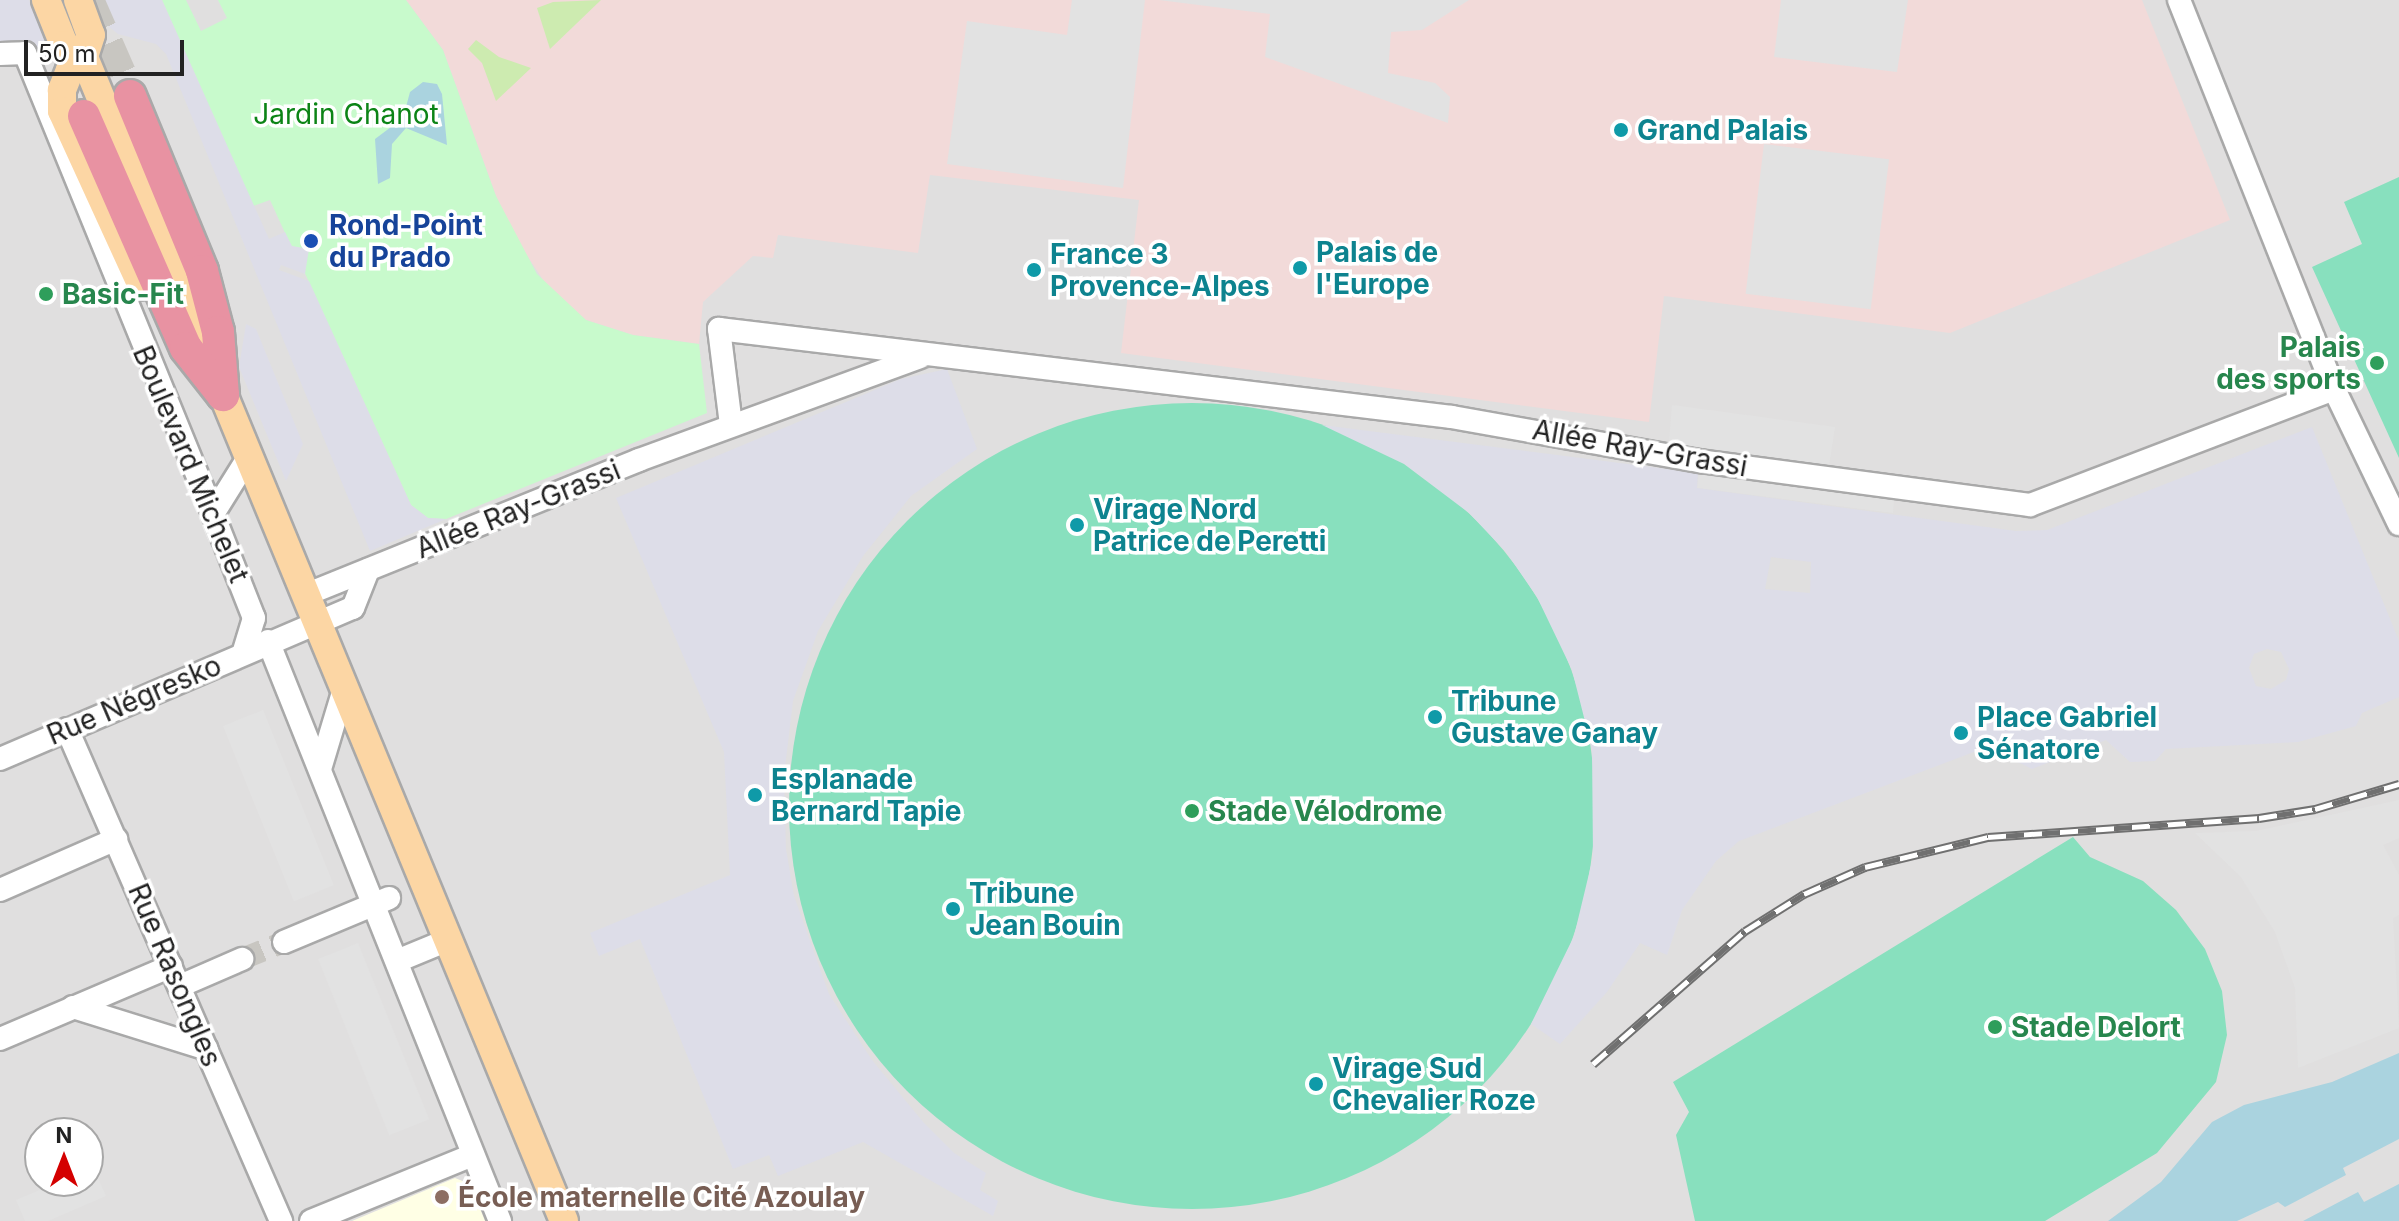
<!DOCTYPE html>
<html>
<head>
<meta charset="utf-8">
<style>
  body { margin:0 }
  #map { position:relative; width:2399px; height:1221px; overflow:hidden; background:#f2efe9; font-family:Inter,sans-serif }
  div>[style] { position:absolute }
  [style*='--x'] { left:calc(var(--x)*1px); top:calc(var(--y)*1px); width:calc(var(--w)*1px); rotate:calc(var(--a)*1deg) }
  .residential>* { inset:0; background:#e0dfdf }
  .commercial>* { inset:0; background:#f2dad9 }
  .education>* { inset:0; background:#ffffe5 }
  .grass>* { inset:0; background:#cdebb0 }
  .park>* { inset:0; background:#c8facc }
  .pitch>* { inset:0; background:#88e0be }
  .round { border-radius:50% }
  .parking>* { inset:0; background:#e2e2e2; transform-origin:0 0 }
  .plaza>* { inset:0; background:#dddde8 }
  .water>* { inset:0; background:#aad3df }
  .minor-tunnel>* { height:22px; margin-top:-11px; transform-origin:0; background:repeating-linear-gradient(90deg,#c8c6c1 0 22px,transparent 0 33px) }
  .highway-tunnel>* { height:32px; margin-top:-16px; transform-origin:0; background:repeating-linear-gradient(90deg,#c8c6c1 0 32px,transparent 0 48px) }
  .roads { filter:drop-shadow(2px 0 #a9a9a9) drop-shadow(-2px 0 #a9a9a9) drop-shadow(0 2px #a9a9a9) drop-shadow(0 -2px #a9a9a9) }
  .minor>* { height:22px; margin:-11px; padding:0 11px; transform-origin:11px; border-radius:11px; background:#fff }
  .major>* { height:28px; margin:-14px; padding:0 14px; transform-origin:14px; border-radius:14px; background:#fcd6a4 }
  .highway>* { height:32px; margin:-16px; padding:0 16px; transform-origin:16px; border-radius:16px; background:#e892a2 }
  .rail>* { height:9px; margin-top:-4.5px; transform-origin:0; background:repeating-linear-gradient(90deg,#fff 0 18px,#707070 0 36px); box-sizing:border-box; border-block:2px solid #707070 }
  .dots>* { width:22px; height:22px; translate:-50% -50%; box-sizing:border-box; border:4px solid #fff; border-radius:50% }
  span { translate:-50% -50%; white-space:nowrap; text-align:center; line-height:1.15; -webkit-text-stroke:7px #fff; paint-order:stroke }
  .park-label { font-size:28px; color:#0c8416 }
  .culture-label { font-size:28px; color:#0d838f; font-weight:700 }
  .left { translate:0 -50%; text-align:left }
  .transit-label { font-size:28px; color:#164399; font-weight:700 }
  .leisure-label { font-size:28px; color:#27864d; font-weight:700 }
  .right { translate:-100% -50%; text-align:right }
  .street-label { font-size:28px; color:#222 }
  .education-label { font-size:28px; color:#785e54; font-weight:700 }
  .north { position:absolute; left:24px; top:1117px; width:80px; height:80px; box-sizing:border-box; background:#fff; border:2px solid #a7a7a7; border-radius:50%; rotate:0deg; font-size:22px; font-weight:700; line-height:32px; text-align:center; color:#222 }
  .north::after { content:''; display:block; margin:auto; width:28px; height:36px; background:#d40000; clip-path:polygon(50% 0,100% 100%,50% 72%,0 100%) }
  .scale { position:absolute; left:24px; top:40px; width:160px; height:36px; box-sizing:border-box; border:4px solid #222; border-top:0; padding-left:10px; font-size:24px; line-height:28px; white-space:nowrap; color:#222; -webkit-text-stroke:6px #fff; paint-order:stroke }
</style>
</head>
<body>
<div id="map">
  <div class="residential">
    <i style="clip-path:polygon(evenodd,0 0,2399px 0,2399px 1221px,0 1221px,0 0,40px 1133px,88px 1133px,88px 1181px,40px 1181px,40px 1133px)"></i>
  </div>
  <div class="commercial">
    <i style="clip-path:polygon(406px 0,2142px 0,2230px 220px,1950px 333px,1664px 296px,1649px 422px,1121px 353px,1139px 200px,930px 175px,918px 253px,778px 235px,773px 258px,753px 256px,703px 302px,699px 344px,633px 335px,586px 320px,551px 292px,513px 234px,496px 196px,443px 50px)"></i>
  </div>
  <div class="education">
    <i style="clip-path:polygon(455px 1178px,470px 1184px,485px 1221px,352px 1221px)"></i>
  </div>
  <div class="grass">
    <i style="clip-path:polygon(601px 0,550px 49px,537px 8px,553px 2px)"></i>
    <i style="clip-path:polygon(476px 40px,499px 57px,531px 68px,496px 101px,482px 63px,468px 49px)"></i>
  </div>
  <div class="park">
    <i style="clip-path:polygon(162px 0,186px 0,201px 31px,227px 18px,218px 0,406px 0,443px 50px,496px 196px,537px 274px,586px 320px,633px 335px,699px 344px,707px 413px,446px 519px,428px 518px,411px 505px,303px 269px,309px 250px,291px 246px,270px 200px,253px 206px)"></i>
  </div>
  <div class="pitch">
    <i style="clip-path:polygon(2399px 177px,2399px 458px,2312px 267px,2362px 244px,2344px 202px)"></i>
    <i class="round" style="left:789px;top:403px;width:806px;height:806px"></i>
    <i style="clip-path:polygon(2073px 837px,2090px 857px,2143px 881px,2176px 910px,2205px 949px,2222px 991px,2227px 1035px,2216px 1082px,2157px 1153px,2045px 1221px,1695px 1221px,1676px 1135px,1689px 1112px,1673px 1082px)"></i>
  </div>
  <div class="parking">
    <i style="clip-path:polygon(1072px 0,1145px 0,1123px 188px,947px 164px,967px 21px,1067px 35px)"></i>
    <i style="clip-path:polygon(1159px 0,1469px 0,1422px 30px,1391px 32px,1388px 73px,1435px 83px,1450px 97px,1448px 123px,1265px 57px,1270px 14px)"></i>
    <i style="clip-path:polygon(1781px 0,1908px 0,1897px 72px,1774px 57px)"></i>
    <i style="left:1764px;top:144px;width:126px;height:151px;rotate:7deg"></i>
    <i style="clip-path:polygon(1672px 405px,1835px 427px,1827px 479px,1895px 488px,1893px 513px,1697px 488px,1700px 462px,1668px 455px)"></i>
    <i style="left:263px;top:710px;width:189px;height:43px;rotate:68deg"></i>
    <i style="clip-path:polygon(2399px 800px,2399px 838px,2383px 845px,2399px 875px,2399px 915px,2393px 918px,2399px 1028px,2298px 1068px,2295px 988px,2275px 932px,2241px 877px,2195px 833px,2256px 831px)"></i>
    <i style="left:358px;top:943px;width:190px;height:43px;rotate:68deg"></i>
    <i style="clip-path:polygon(93px 1167px,106px 1196px,48px 1221px,25px 1221px,16px 1200px,61px 1181px,88px 1181px,88px 1170px)"></i>
  </div>
  <div class="plaza">
    <i style="clip-path:polygon(0 0,29px 0,49px 48px,0 54px)"></i>
    <i style="clip-path:polygon(96px 0,162px 0,269px 239px,285px 232px,292px 246px,309px 249px,305px 274px,281px 265px,279px 270px,309px 281px,411px 505px,428px 518px,446px 519px,370px 551px,166px 54px,156px 44px,118px 34px,108px 26px)"></i>
    <i style="clip-path:polygon(246px 324px,256px 329px,303px 444px,286px 481px,239px 367px)"></i>
    <i style="clip-path:polygon(947px 369px,977px 449px,911px 496px,863px 556px,818px 631px,793px 701px,784px 776px,786px 849px,794px 896px,829px 994px,872px 1060px,924px 1123px,954px 1153px,986px 1173px,980px 1190px,998px 1201px,993px 1216px,863px 1142px,778px 1176px,769px 1155px,733px 1169px,640px 939px,599px 956px,590px 933px,730px 875px,724px 752px,616px 498px,901px 379px)"></i>
    <i style="clip-path:polygon(evenodd,1322px 425px,1698px 473px,1697px 488px,2016px 531px,2047px 530px,2312px 427px,2399px 641px,2399px 697px,2362px 713px,2356px 726px,2298px 742px,2166px 749px,2155px 761px,2130px 762px,2106px 740px,2032px 769px,1987px 747px,1739px 841px,1716px 861px,1682px 910px,1667px 955px,1640px 943px,1607px 992px,1560px 1044px,1531px 1024px,1574px 936px,1593px 857px,1592px 749px,1572px 670px,1537px 597px,1506px 552px,1469px 513px,1404px 464px,1322px 425px,1771px 557px,1811px 562px,1810px 593px,1765px 589px,1771px 557px,1322px 425px,2267px 649px,2281px 652px,2289px 669px,2286px 680px,2271px 689px,2256px 686px,2249px 668px,2254px 654px,2267px 649px)"></i>
  </div>
  <div class="water">
    <i style="clip-path:polygon(423px 82px,437px 84px,442px 94px,447px 145px,406px 128px,392px 144px,390px 178px,378px 184px,375px 139px,403px 118px,410px 92px)"></i>
    <i style="clip-path:polygon(2399px 1053px,2399px 1139px,2343px 1168px,2346px 1175px,2285px 1207px,2278px 1202px,2237px 1221px,2108px 1221px,2161px 1182px,2212px 1122px,2244px 1105px,2332px 1082px)"></i>
    <i style="clip-path:polygon(2399px 1184px,2399px 1221px,2303px 1221px,2358px 1192px,2364px 1202px)"></i>
  </div>
  <div class="minor-tunnel">
    <i style="--x:242;--y:959;--w:45;--a:-22"></i>
  </div>
  <div class="highway-tunnel">
    <i style="--x:88;--y:0;--w:105;--a:66.4"></i>
  </div>
  <div class="roads">
    <div class="minor">
      <i style="--x:2179;--y:0;--w:419;--a:68.3"></i>
      <i style="--x:2334;--y:389;--w:150;--a:64.3"></i>
      <i style="--x:0;--y:54;--w:25;--a:-2"></i>
      <i style="--x:25;--y:53;--w:498;--a:67.8"></i>
      <i style="--x:213;--y:514;--w:112;--a:68.5"></i>
      <i style="--x:254;--y:618;--w:37;--a:107"></i>
      <i style="--x:731;--y:425;--w:97;--a:-97.1"></i>
      <i style="--x:719;--y:329;--w:738;--a:6.85"></i>
      <i style="--x:1452;--y:417;--w:252;--a:10.1"></i>
      <i style="--x:1700;--y:461;--w:333;--a:7.6"></i>
      <i style="--x:2030;--y:505;--w:325;--a:-20.9"></i>
      <i style="--x:213;--y:514;--w:66;--a:-58"></i>
      <i style="--x:305;--y:595;--w:360;--a:-22"></i>
      <i style="--x:639;--y:460;--w:299;--a:-20.1"></i>
      <i style="--x:268;--y:641;--w:625;--a:68.2"></i>
      <i style="--x:67;--y:729;--w:537;--a:66.49"></i>
      <i style="--x:0;--y:759;--w:384;--a:-23.2"></i>
      <i style="--x:353;--y:608;--w:41;--a:-68.5"></i>
      <i style="--x:320;--y:769;--w:84;--a:-73.3"></i>
      <i style="--x:0;--y:890;--w:127;--a:-23.7"></i>
      <i style="--x:284;--y:942;--w:114;--a:-22.7"></i>
      <i style="--x:397;--y:961;--w:55;--a:-22.4"></i>
      <i style="--x:180;--y:986;--w:68;--a:-23.5"></i>
      <i style="--x:73;--y:1007;--w:140;--a:17.4"></i>
      <i style="--x:0;--y:1039;--w:186;--a:-23.1"></i>
      <i style="--x:311;--y:1221;--w:175;--a:-22.2"></i>
    </div>
    <div class="major">
      <i style="--x:46;--y:0;--w:48;--a:68.2"></i>
      <i style="--x:64;--y:45;--w:23;--a:31"></i>
      <i style="--x:84;--y:57;--w:1259;--a:67.59"></i>
      <i style="--x:78;--y:0;--w:37;--a:70"></i>
      <i style="--x:91;--y:35;--w:23;--a:108"></i>
      <i style="--x:84;--y:57;--w:19;--a:137"></i>
      <i style="--x:70;--y:70;--w:22;--a:112"></i>
      <i style="--x:62;--y:90;--w:21;--a:90"></i>
      <i style="--x:62;--y:111;--w:192;--a:65.4"></i>
    </div>
    <div class="highway">
      <i style="--x:130;--y:96;--w:189;--a:67.6"></i>
      <i style="--x:202;--y:271;--w:63;--a:75.3"></i>
      <i style="--x:218;--y:332;--w:63;--a:85.5"></i>
      <i style="--x:84;--y:116;--w:253;--a:66.3"></i>
      <i style="--x:186;--y:348;--w:60;--a:51.8"></i>
    </div>
  </div>
  <div class="rail">
    <i style="--x:1593;--y:1064;--w:202;--a:-41.2"></i>
    <i style="--x:1745;--y:931;--w:70;--a:-32.1"></i>
    <i style="--x:1804;--y:894;--w:67;--a:-23.9"></i>
    <i style="--x:1865;--y:867;--w:127;--a:-13.7"></i>
    <i style="--x:1988;--y:837;--w:272;--a:-4"></i>
    <i style="--x:2259;--y:818;--w:57;--a:-9.1"></i>
    <i style="--x:2315;--y:809;--w:88;--a:-16.6"></i>
  </div>
  <div class="dots">
    <i style="left:1621px;top:130px;background:#0f9aa8"></i>
    <i style="left:311px;top:241px;background:#1a4fb4"></i>
    <i style="left:1300px;top:268px;background:#0f9aa8"></i>
    <i style="left:1034px;top:270px;background:#0f9aa8"></i>
    <i style="left:46px;top:294px;background:#2e9e5b"></i>
    <i style="left:2377px;top:363px;background:#2e9e5b"></i>
    <i style="left:1077px;top:525px;background:#0f9aa8"></i>
    <i style="left:1435px;top:717px;background:#0f9aa8"></i>
    <i style="left:1961px;top:733px;background:#0f9aa8"></i>
    <i style="left:755px;top:795px;background:#0f9aa8"></i>
    <i style="left:1192px;top:811px;background:#2e9e5b"></i>
    <i style="left:953px;top:909px;background:#0f9aa8"></i>
    <i style="left:1995px;top:1027px;background:#2e9e5b"></i>
    <i style="left:1316px;top:1084px;background:#0f9aa8"></i>
    <i style="left:442px;top:1197px;background:#8d6e63"></i>
  </div>
  <div class="park-label">
    <span style="left:346px;top:114px">Jardin Chanot</span>
  </div>
  <div class="culture-label">
    <span class="left" style="left:1637px;top:130px">Grand Palais</span>
    <span class="left" style="left:1316px;top:268px">Palais de<br>l'Europe</span>
    <span class="left" style="left:1050px;top:270px">France 3<br>Provence-Alpes</span>
    <span class="left" style="left:1093px;top:525px">Virage Nord<br>Patrice de Peretti</span>
    <span class="left" style="left:1451px;top:717px">Tribune<br>Gustave Ganay</span>
    <span class="left" style="left:1977px;top:733px">Place Gabriel<br>Sénatore</span>
    <span class="left" style="left:771px;top:795px">Esplanade<br>Bernard Tapie</span>
    <span class="left" style="left:969px;top:909px">Tribune<br>Jean Bouin</span>
    <span class="left" style="left:1332px;top:1084px">Virage Sud<br>Chevalier Roze</span>
  </div>
  <div class="transit-label">
    <span class="left" style="left:329px;top:241px">Rond-Point<br>du Prado</span>
  </div>
  <div class="leisure-label">
    <span class="left" style="left:62px;top:294px">Basic-Fit</span>
    <span class="right" style="left:2361px;top:363px">Palais<br>des sports</span>
    <span class="left" style="left:1208px;top:811px">Stade Vélodrome</span>
    <span class="left" style="left:2011px;top:1027px">Stade Delort</span>
  </div>
  <div class="street-label">
    <span style="left:1640px;top:448px;rotate:10deg">Allée Ray-Grassi</span>
    <span style="left:191px;top:464px;rotate:67deg">Boulevard Michelet</span>
    <span style="left:518px;top:509px;rotate:-22deg">Allée Ray-Grassi</span>
    <span style="left:134px;top:700px;rotate:-23deg">Rue Négresko</span>
    <span style="left:175px;top:975px;rotate:67deg">Rue Rasongles</span>
  </div>
  <div class="education-label">
    <span class="left" style="left:458px;top:1197px">École maternelle Cité Azoulay</span>
  </div>
  <div class="north">N</div>
  <div class="scale">50 m</div>
</div>
</body>
</html>
